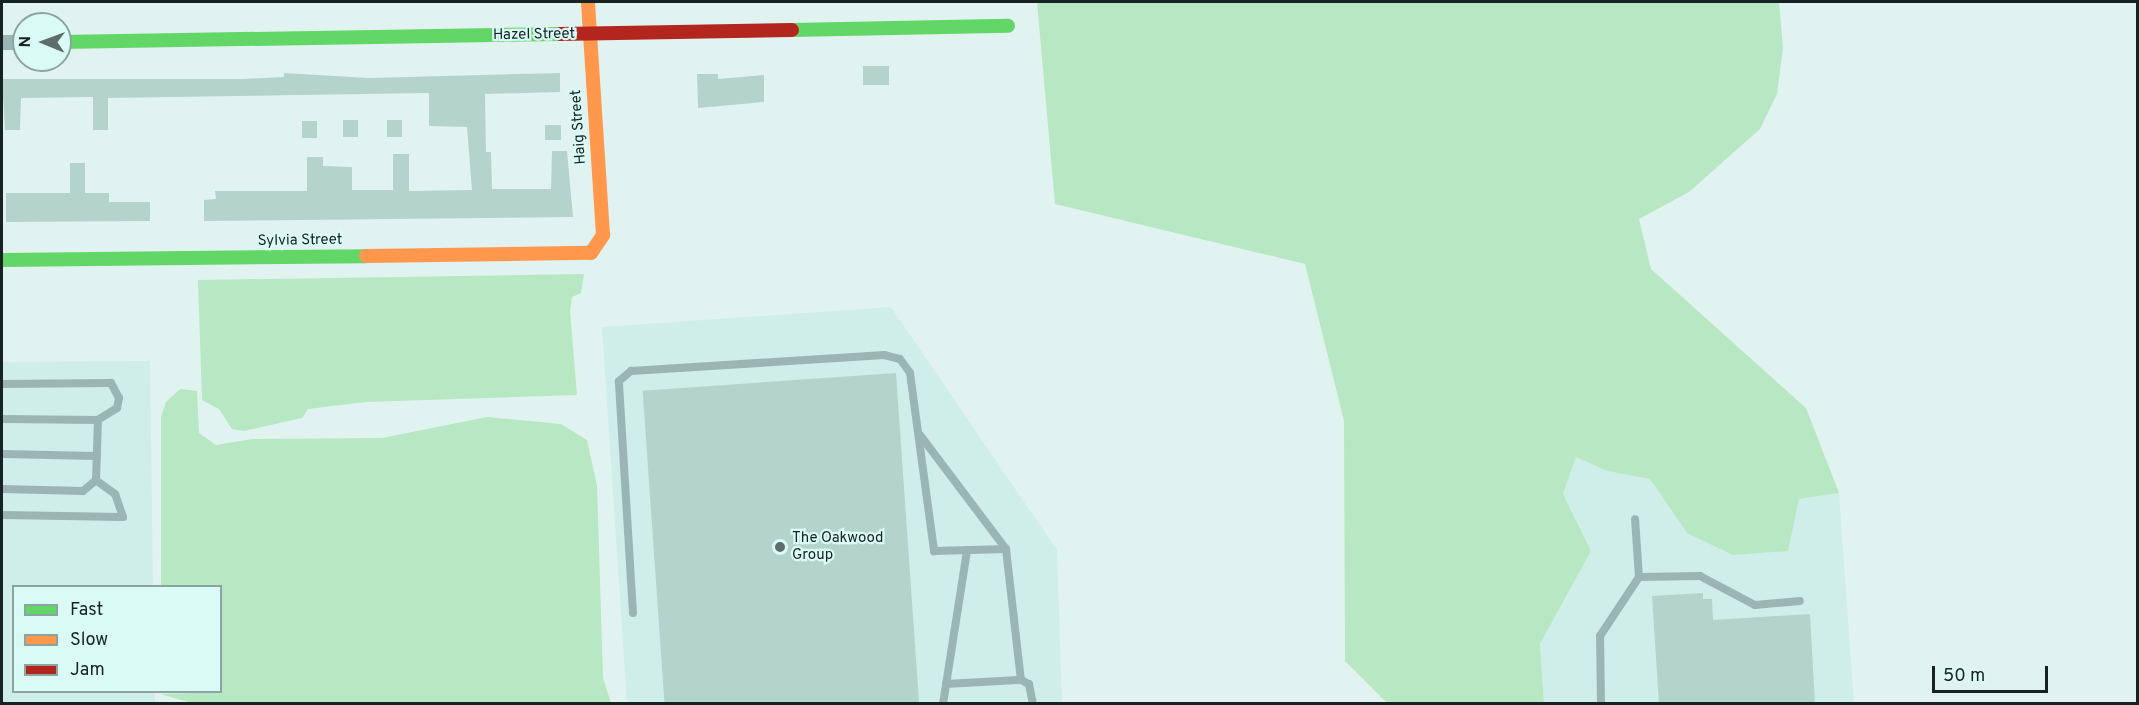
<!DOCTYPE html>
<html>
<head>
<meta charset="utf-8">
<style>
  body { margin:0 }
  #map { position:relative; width:2139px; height:705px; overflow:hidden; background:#e1f3f0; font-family:Overpass,sans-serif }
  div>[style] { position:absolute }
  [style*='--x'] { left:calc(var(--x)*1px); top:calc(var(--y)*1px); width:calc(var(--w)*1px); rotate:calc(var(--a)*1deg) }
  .built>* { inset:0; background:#cfeee9 }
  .green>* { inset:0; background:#b7e7c3 }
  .building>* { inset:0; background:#b4d4cb; transform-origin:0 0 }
  .lane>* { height:8px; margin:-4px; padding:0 4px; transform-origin:4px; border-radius:4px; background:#9bb5b5 }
  .street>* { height:15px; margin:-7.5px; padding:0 7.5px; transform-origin:7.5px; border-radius:7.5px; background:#9bb5b5 }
  .fast>* { height:14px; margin:-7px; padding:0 7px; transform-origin:7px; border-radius:7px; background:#63d668 }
  .slow>* { height:14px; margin:-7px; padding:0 7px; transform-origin:7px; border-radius:7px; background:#ff974d }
  .jam>* { height:14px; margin:-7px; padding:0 7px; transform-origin:7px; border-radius:7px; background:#b3261e }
  .dots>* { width:16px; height:16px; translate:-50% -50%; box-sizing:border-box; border:3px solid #dafaf5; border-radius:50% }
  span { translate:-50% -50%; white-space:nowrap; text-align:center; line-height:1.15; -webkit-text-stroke:4.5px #dafaf5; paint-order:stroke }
  .street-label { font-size:15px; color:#172322 }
  .poi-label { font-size:15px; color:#172322 }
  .left { translate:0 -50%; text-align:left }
  .frame { position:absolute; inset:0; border:3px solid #172322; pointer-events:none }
  .legend { position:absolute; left:12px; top:585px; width:210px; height:108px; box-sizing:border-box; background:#dafaf5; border:2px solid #8ca4a1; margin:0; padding:8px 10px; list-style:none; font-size:18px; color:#172322 }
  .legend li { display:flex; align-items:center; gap:12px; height:30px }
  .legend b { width:30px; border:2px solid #8ca4a1 }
  .north { position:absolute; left:12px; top:12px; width:60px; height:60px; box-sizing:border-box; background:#dafaf5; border:2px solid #8ca4a1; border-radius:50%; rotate:271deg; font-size:16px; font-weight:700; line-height:24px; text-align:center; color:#172322 }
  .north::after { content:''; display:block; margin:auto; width:21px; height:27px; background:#5e6c6a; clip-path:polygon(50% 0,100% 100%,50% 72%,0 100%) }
  .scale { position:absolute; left:1932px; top:666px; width:116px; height:27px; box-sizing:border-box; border:3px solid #172322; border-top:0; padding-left:8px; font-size:18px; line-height:21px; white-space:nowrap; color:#172322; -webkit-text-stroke:4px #dafaf5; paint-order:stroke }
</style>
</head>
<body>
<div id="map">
  <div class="built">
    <i style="clip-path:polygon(891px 307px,1057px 550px,1062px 703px,627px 703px,602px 327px)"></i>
    <i style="clip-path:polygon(150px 361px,153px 586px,14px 586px,14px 692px,155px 692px,155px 703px,2px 703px,2px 362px)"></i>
    <i style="clip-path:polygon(1576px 457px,1607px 471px,1650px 479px,1687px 533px,1799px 499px,1839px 493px,1854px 703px,1544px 703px,1540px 644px,1591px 551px,1563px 494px)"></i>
  </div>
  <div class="green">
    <i style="clip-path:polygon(1037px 2px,1779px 2px,1783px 48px,1777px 94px,1760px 129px,1689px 192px,1639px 219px,1651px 269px,1806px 408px,1839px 493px,1799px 499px,1788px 551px,1733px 555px,1687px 533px,1650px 479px,1607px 471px,1576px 457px,1563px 494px,1591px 551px,1540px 644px,1544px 703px,1387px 703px,1345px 661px,1344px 421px,1305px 264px,1055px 204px)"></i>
    <i style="clip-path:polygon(584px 274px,581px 293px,572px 297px,570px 311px,577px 395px,366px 402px,308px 409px,302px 418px,244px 431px,232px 429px,219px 409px,202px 400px,198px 280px)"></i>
    <i style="clip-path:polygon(180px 389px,197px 391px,199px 433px,216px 445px,253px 439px,382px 438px,487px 417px,561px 424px,587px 440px,597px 486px,603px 678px,611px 703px,192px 703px,160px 694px,220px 692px,220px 586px,161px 586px,161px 417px,166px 402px)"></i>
  </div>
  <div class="building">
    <i style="left:863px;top:66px;width:26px;height:19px"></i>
    <i style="clip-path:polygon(284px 73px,369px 78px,560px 73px,560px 92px,485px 94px,486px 152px,491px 152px,492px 189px,551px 189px,552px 151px,567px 151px,573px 217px,204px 221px,204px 200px,216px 199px,215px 191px,307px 191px,307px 157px,323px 157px,323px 166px,352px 167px,352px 190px,393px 190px,393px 154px,409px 154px,409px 191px,472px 190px,467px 127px,429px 126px,429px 93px,108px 98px,108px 130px,93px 130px,93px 97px,21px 98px,20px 130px,5px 130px,2px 79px,242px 79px,284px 77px)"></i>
    <i style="clip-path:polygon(697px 74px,718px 74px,718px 79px,764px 75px,764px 102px,698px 108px)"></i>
    <i style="left:343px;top:120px;width:15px;height:17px"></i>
    <i style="left:387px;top:120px;width:15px;height:17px"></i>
    <i style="left:302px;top:121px;width:15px;height:17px"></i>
    <i style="left:545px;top:125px;width:16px;height:15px"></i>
    <i style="clip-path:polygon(70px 163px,85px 163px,85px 193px,109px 193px,109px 202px,150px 202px,150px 221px,6px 222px,6px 193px,70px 193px)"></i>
    <i style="left:896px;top:373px;width:332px;height:254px;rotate:86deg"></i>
    <i style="clip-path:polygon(1703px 593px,1703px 599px,1712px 599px,1713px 620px,1810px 614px,1815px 704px,1659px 704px,1652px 596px)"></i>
  </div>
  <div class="lane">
    <i style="--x:2;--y:384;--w:109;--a:-0.5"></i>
    <i style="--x:111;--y:383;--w:17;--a:62"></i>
    <i style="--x:119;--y:398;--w:10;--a:101"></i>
    <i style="--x:117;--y:408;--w:22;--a:148"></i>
    <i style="--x:98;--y:420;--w:96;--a:-179.4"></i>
    <i style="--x:920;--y:435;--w:143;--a:53"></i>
    <i style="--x:1006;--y:549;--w:132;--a:83.5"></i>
    <i style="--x:2;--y:454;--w:95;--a:1.2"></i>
    <i style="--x:2;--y:489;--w:81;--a:1.4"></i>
    <i style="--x:83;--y:491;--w:17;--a:-40"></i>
    <i style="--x:96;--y:480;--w:60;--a:-88.1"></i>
    <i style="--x:2;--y:515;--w:121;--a:0.9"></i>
    <i style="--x:123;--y:517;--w:24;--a:-109"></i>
    <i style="--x:115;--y:494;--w:24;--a:-144"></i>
    <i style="--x:1639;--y:577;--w:61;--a:-0.9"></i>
    <i style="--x:1700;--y:576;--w:62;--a:27.8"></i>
    <i style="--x:1755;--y:605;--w:45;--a:-5.1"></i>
    <i style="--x:633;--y:613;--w:232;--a:-93.5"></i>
    <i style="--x:619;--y:381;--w:16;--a:-40"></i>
    <i style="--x:631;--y:371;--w:254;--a:-3.6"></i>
    <i style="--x:884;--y:355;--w:16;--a:14"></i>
    <i style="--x:900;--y:359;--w:17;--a:54"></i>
    <i style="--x:910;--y:373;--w:180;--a:82.3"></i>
    <i style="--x:934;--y:551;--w:72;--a:-1.6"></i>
    <i style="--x:946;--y:684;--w:75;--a:-3.1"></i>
    <i style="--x:1021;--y:680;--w:9;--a:27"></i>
    <i style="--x:1029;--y:684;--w:20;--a:79"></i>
    <i style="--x:943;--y:704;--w:156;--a:-81.1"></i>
    <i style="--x:1601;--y:704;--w:68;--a:-90.8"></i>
    <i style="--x:1600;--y:636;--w:71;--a:-56.5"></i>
    <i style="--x:1639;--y:577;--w:58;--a:-93.9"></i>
  </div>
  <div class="street">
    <i style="--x:2;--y:42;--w:22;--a:0"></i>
  </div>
  <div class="fast">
    <i style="--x:792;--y:30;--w:216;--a:-1.1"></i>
    <i style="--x:60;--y:42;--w:500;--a:-0.92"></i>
    <i style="--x:2;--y:260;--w:364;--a:-0.6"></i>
  </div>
  <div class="slow">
    <i style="--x:366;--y:256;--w:225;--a:-0.8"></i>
    <i style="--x:591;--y:253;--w:22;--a:-56"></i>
    <i style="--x:603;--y:235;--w:233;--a:-93.7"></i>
  </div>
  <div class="jam">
    <i style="--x:560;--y:34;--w:232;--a:-1"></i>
  </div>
  <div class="dots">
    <i style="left:780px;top:547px;background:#5e6c6a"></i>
  </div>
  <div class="street-label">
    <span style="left:534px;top:35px;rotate:-1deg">Hazel Street</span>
    <span style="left:579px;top:127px;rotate:-94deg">Haig Street</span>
    <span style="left:300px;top:241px;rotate:-1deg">Sylvia Street</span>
  </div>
  <div class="poi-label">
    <span class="left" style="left:792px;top:547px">The Oakwood<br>Group</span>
  </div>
  <div class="frame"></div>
  <ul class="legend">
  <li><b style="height:8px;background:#63d668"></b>Fast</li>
  <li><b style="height:8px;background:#ff974d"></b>Slow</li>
  <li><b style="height:8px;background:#b3261e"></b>Jam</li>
  </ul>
  <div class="north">N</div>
  <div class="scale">50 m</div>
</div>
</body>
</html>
